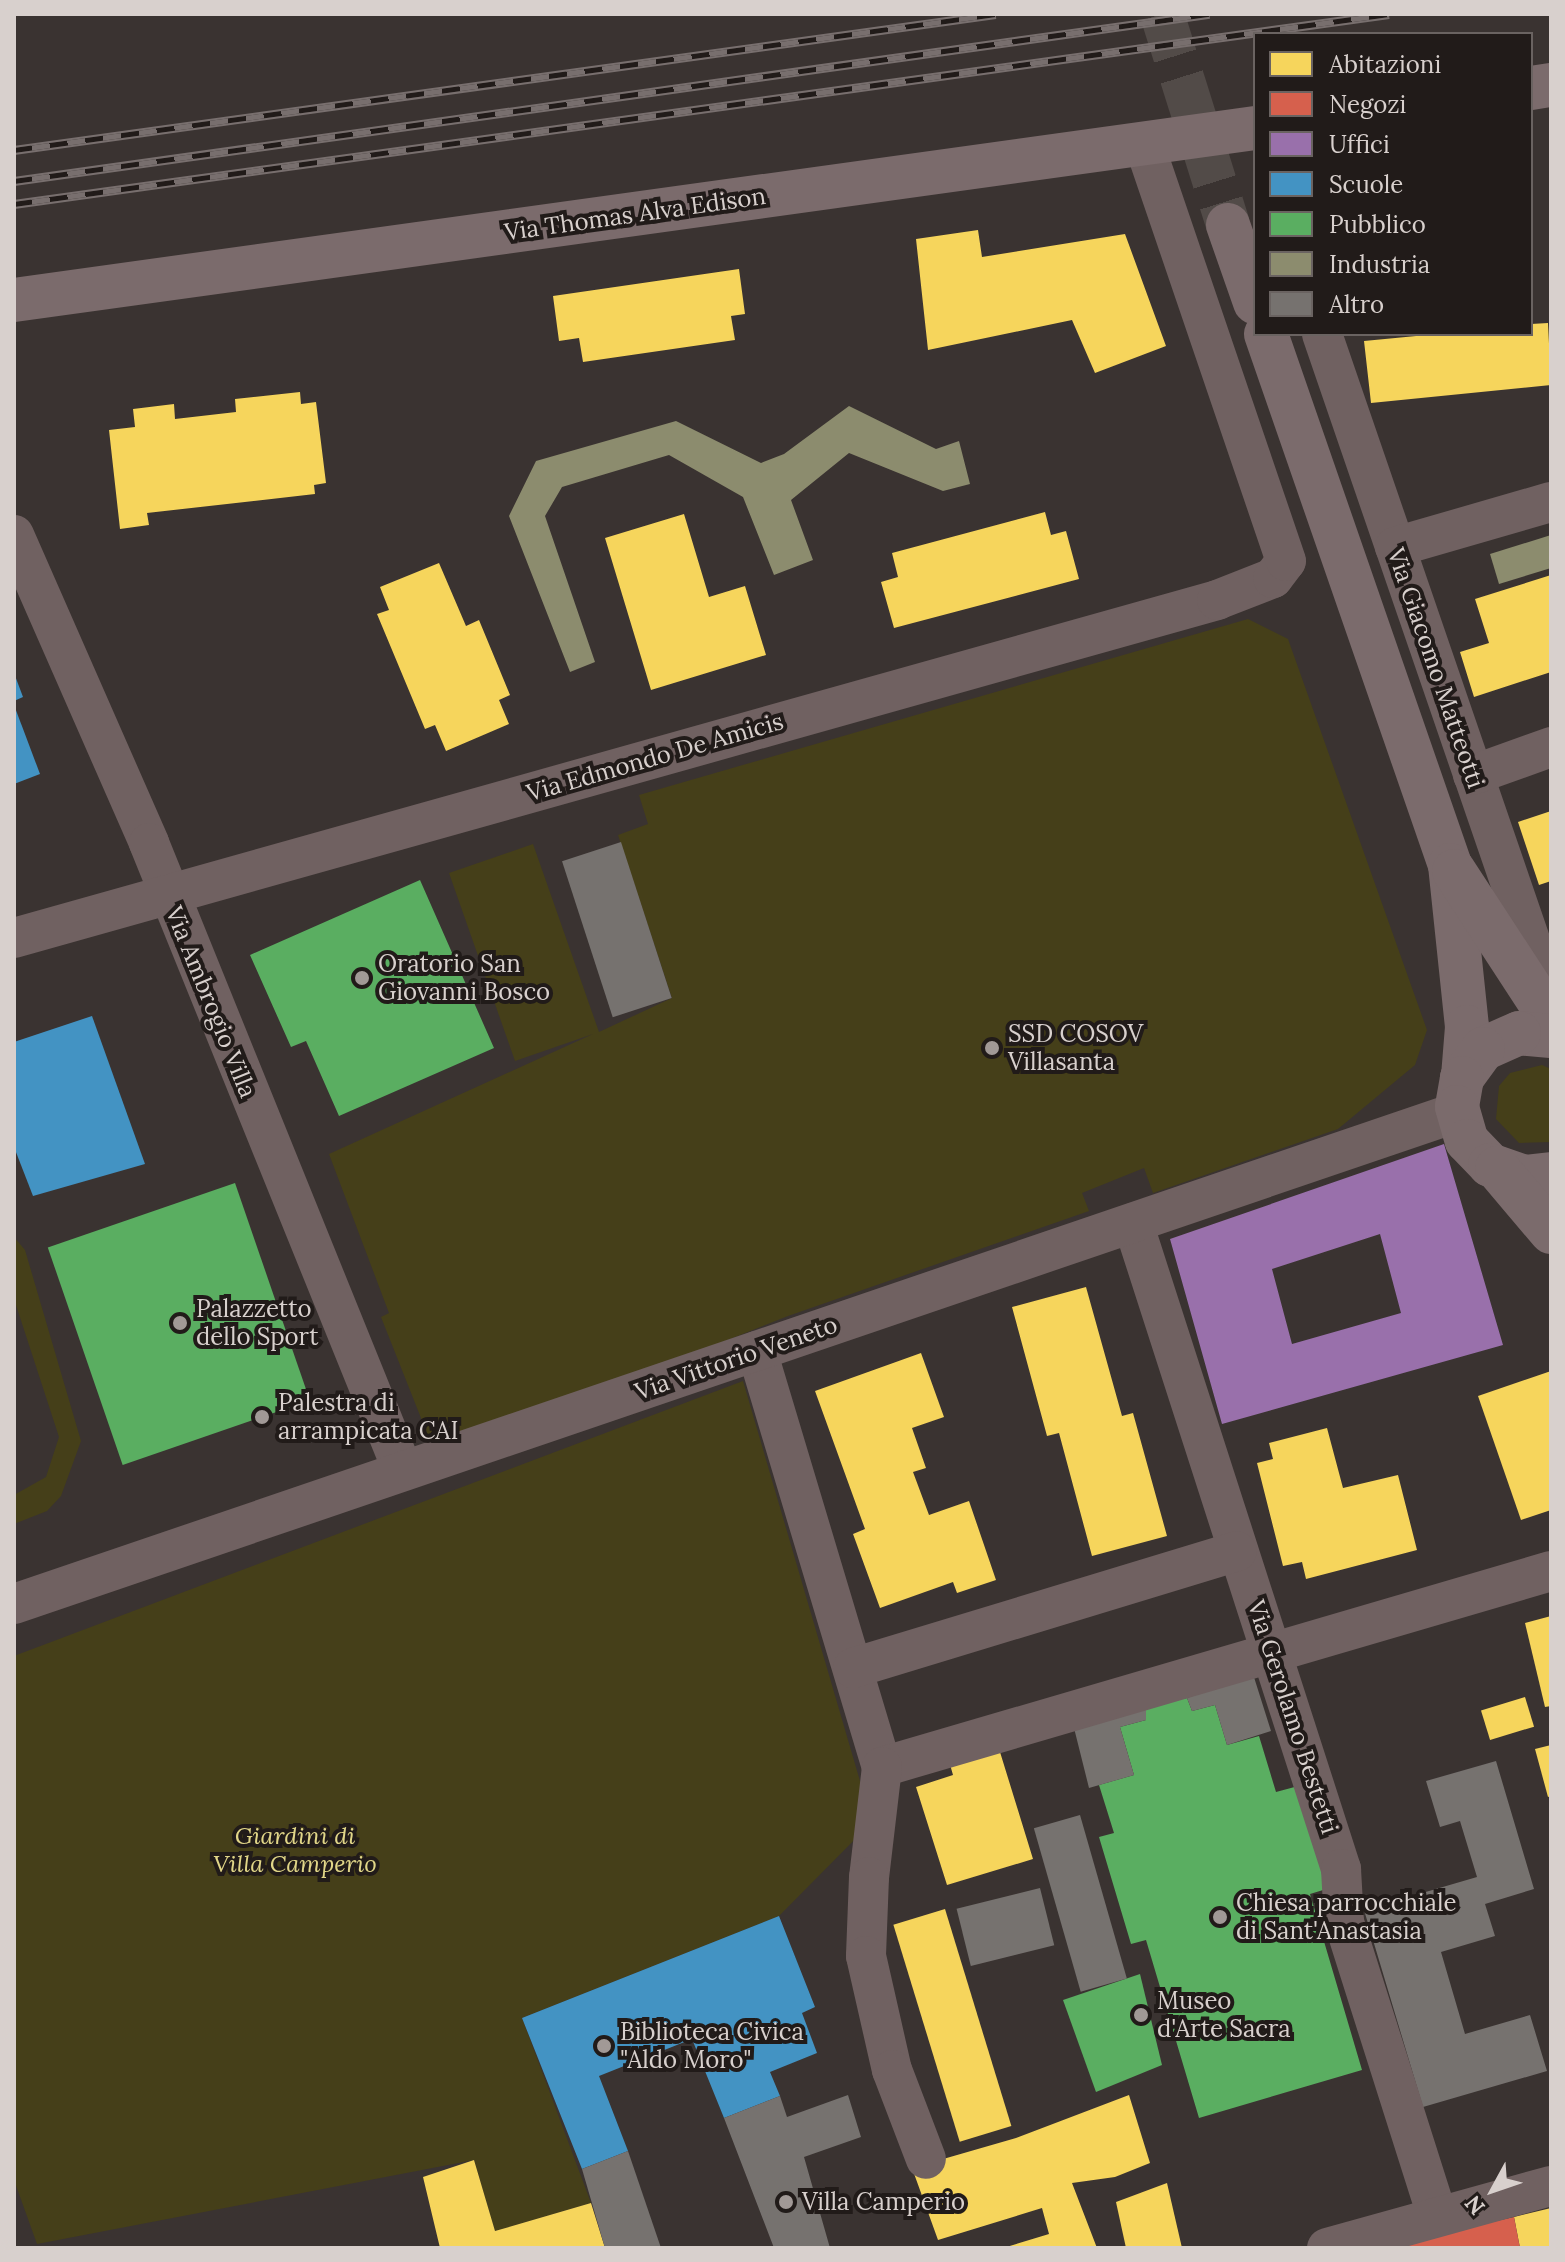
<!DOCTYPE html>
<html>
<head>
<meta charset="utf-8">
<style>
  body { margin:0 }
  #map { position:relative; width:1565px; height:2262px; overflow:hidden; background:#3a3331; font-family:Lora,serif }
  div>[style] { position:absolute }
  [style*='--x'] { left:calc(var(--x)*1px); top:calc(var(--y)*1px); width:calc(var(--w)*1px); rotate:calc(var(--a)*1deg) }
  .green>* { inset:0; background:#453f19 }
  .homes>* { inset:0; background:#f6d55c; transform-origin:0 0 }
  .shops>* { inset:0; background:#d6604d }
  .offices>* { inset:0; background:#9970ab }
  .schools>* { inset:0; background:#4393c3 }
  .public>* { inset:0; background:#5aae61; transform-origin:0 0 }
  .industry>* { inset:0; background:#8c8c6e }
  .building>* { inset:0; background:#76726f; transform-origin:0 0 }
  .secondary-tunnel>* { height:44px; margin-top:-22px; transform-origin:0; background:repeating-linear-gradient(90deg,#524b48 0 44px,transparent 0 66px) }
  .street>* { height:40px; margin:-20px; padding:0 20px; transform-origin:20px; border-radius:20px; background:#706161 }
  .secondary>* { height:44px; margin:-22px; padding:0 22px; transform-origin:22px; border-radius:22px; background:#7b6b6c }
  .rail>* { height:9px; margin-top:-4.5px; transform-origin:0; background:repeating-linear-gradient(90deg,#211b19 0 18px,#786f6e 0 36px); box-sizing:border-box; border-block:2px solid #786f6e }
  .dots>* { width:22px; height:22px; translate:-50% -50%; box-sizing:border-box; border:4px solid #211b19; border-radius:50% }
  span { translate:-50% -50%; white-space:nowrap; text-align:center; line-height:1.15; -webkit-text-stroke:8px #211b19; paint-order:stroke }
  .street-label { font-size:24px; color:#d8d0cd }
  .poi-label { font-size:24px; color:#d8d0cd }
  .left { translate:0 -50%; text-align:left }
  .park-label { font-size:24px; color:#e1d688; font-style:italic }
  .frame { position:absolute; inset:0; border:16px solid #d8d0cd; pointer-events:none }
  .legend { position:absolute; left:1253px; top:32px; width:280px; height:304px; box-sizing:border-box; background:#211b19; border:2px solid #6a6361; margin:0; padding:10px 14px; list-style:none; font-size:24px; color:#d8d0cd }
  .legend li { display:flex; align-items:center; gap:16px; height:40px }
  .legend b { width:40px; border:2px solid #6a6361 }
  .north { position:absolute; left:1453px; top:2150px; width:80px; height:80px; -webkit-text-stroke:6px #211b19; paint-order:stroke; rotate:230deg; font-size:22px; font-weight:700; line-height:32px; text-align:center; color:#d8d0cd }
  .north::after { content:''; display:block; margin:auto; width:28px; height:36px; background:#d8d0cd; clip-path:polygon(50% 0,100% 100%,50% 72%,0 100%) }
</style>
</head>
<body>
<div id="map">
  <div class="green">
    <i style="clip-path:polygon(1248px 619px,1288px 639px,1427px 1030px,1415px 1065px,1338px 1129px,1153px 1193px,1144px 1168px,1082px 1193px,1089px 1211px,788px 1316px,436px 1456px,381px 1317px,389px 1313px,329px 1154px,593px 1034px,515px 1061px,449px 873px,533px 844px,599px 1032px,672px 998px,618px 835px,648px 824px,639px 795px)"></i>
    <i style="clip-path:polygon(1542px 1065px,1551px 1069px,1551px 1142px,1519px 1143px,1496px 1119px,1499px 1086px,1510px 1073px)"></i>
    <i style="clip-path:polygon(14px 1237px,25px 1250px,81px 1441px,61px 1496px,47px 1511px,14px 1524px,14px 1495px,46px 1477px,59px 1437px,14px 1299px)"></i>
    <i style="clip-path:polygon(743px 1381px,872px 1822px,779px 1916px,522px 2018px,591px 2203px,495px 2231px,474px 2160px,37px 2244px,14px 2180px,14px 1656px)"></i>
  </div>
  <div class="homes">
    <i style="clip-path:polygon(978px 230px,982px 257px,1125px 234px,1166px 346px,1095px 373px,1072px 320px,928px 350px,916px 239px)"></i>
    <i style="clip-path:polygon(739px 269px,745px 314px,731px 316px,735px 340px,583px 362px,579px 338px,559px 341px,553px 296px)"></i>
    <i style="clip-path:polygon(1548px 323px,1551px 385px,1371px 403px,1364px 341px,1437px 334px,1531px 334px,1531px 324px)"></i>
    <i style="clip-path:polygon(300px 392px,301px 404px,316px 402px,326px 483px,314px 485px,315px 494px,147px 513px,149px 525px,120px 529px,109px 430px,135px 427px,133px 409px,174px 404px,175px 419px,236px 412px,235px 399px)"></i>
    <i style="clip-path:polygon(1045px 512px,1051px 535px,1066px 531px,1079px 579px,894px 628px,881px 582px,898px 577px,892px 553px)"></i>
    <i style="clip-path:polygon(684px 514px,709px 597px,745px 586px,766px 655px,651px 690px,605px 538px)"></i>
    <i style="clip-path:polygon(439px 563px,466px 626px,479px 620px,510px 695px,499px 700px,509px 724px,446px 751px,435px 725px,425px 729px,377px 614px,389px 610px,380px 587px)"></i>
    <i style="clip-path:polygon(1551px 575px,1551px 672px,1474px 697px,1460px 652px,1489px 643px,1475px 599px)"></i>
    <i style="clip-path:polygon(1551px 811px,1551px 881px,1539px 885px,1518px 822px)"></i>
    <i style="clip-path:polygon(1086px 1287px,1122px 1416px,1133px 1413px,1167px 1536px,1092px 1556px,1059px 1433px,1047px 1436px,1012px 1307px)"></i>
    <i style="clip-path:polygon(921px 1353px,944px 1417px,912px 1428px,926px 1468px,913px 1472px,929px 1515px,969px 1501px,996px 1580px,957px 1593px,953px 1582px,880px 1608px,853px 1534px,865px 1529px,815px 1391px)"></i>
    <i style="clip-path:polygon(1551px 1371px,1551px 1510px,1521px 1520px,1478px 1396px)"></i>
    <i style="clip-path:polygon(1327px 1428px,1343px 1488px,1398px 1475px,1417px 1550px,1306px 1579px,1302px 1562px,1283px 1566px,1257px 1463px,1273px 1459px,1269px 1443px)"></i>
    <i style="clip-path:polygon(1551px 1616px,1551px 1706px,1545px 1707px,1525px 1623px)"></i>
    <i style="left:1525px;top:1697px;width:31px;height:46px;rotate:73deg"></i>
    <i style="clip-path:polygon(996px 1739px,1033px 1859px,947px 1885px,916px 1787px,953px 1775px,947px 1754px)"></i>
    <i style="clip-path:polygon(1551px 1745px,1551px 1796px,1548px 1797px,1535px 1749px)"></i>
    <i style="left:945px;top:1909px;width:227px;height:54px;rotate:73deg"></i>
    <i style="clip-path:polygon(1129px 2095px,1150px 2163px,1115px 2177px,1072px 2183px,1097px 2248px,1003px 2248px,1049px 2234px,1042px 2208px,938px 2240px,912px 2168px,1016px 2138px)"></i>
    <i style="clip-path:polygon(474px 2160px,495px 2231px,591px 2203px,605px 2248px,440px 2248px,423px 2177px)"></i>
    <i style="clip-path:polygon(1167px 2183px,1182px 2248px,1126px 2248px,1116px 2202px)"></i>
    <i style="clip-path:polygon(1551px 2208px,1551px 2248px,1520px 2248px,1514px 2217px)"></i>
  </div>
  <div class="shops">
    <i style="clip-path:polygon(1514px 2217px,1520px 2248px,1383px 2248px,1383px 2247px)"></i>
  </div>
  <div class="offices">
    <i style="clip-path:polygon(evenodd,1444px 1144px,1503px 1345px,1222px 1424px,1170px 1239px,1444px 1144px,1380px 1234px,1401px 1313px,1292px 1344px,1272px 1269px,1380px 1234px)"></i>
  </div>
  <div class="schools">
    <i style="clip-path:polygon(14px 673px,23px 697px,14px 701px)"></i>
    <i style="clip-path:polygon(14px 705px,40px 774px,14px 784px)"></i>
    <i style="clip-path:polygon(92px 1016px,145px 1164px,33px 1196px,14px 1147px,14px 1042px)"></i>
    <i style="clip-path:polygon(779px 1916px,815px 2007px,802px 2013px,817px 2053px,770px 2072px,780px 2096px,724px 2118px,692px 2039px,599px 2076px,628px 2151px,582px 2169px,522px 2018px)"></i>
  </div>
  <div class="public">
    <i style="clip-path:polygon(420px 880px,494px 1048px,339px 1116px,306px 1041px,291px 1047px,250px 955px)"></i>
    <i style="left:235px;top:1183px;width:230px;height:198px;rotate:71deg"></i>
    <i style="clip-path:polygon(1187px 1698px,1192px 1711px,1215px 1705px,1227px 1745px,1259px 1736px,1276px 1792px,1302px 1785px,1333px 1887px,1310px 1894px,1362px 2070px,1199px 2118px,1146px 1940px,1131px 1944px,1099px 1837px,1114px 1833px,1099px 1785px,1134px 1775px,1120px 1727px,1146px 1720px,1146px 1706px)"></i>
    <i style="clip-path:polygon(1140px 1974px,1162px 2065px,1096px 2092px,1063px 2000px)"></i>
  </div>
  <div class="industry">
    <i style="clip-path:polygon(849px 406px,936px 449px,959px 441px,970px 484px,943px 491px,849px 453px,791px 500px,813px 560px,774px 575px,743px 497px,669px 455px,562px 487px,545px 516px,595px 662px,570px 672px,509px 516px,536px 461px,676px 421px,761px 463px,784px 454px)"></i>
    <i style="clip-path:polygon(1551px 535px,1551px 568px,1499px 584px,1490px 554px)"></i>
  </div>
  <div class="building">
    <i style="left:621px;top:842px;width:164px;height:62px;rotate:72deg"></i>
    <i style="clip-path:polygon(1253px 1674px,1271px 1731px,1227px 1745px,1215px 1705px,1192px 1711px,1187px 1698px)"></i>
    <i style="clip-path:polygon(1146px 1706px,1146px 1720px,1120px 1727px,1134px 1775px,1089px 1788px,1072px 1720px)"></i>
    <i style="clip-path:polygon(1496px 1761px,1534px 1889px,1485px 1904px,1495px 1936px,1441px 1952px,1465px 2034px,1530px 2015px,1547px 2071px,1423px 2107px,1364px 1910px,1477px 1877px,1460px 1821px,1440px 1827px,1426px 1781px)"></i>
    <i style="left:1080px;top:1815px;width:170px;height:48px;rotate:74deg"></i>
    <i style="left:1040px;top:1888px;width:59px;height:86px;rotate:76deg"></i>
    <i style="clip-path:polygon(848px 2095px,861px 2137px,804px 2157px,830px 2248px,774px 2248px,724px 2118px,780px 2096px,787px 2117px)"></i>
    <i style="clip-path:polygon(628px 2151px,661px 2248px,605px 2248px,582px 2169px)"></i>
  </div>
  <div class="secondary-tunnel">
    <i style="--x:1162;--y:14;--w:221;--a:72.6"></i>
  </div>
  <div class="street">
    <i style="--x:1322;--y:334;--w:705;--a:71.05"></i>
    <i style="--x:14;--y:535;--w:336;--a:66.3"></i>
    <i style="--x:149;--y:843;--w:677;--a:67.98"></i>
    <i style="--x:1395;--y:547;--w:162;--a:-16.1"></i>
    <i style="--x:1473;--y:775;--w:83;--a:-19.7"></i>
    <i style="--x:14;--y:938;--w:1250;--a:-15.69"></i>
    <i style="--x:1217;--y:600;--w:60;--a:-21.4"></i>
    <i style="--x:1273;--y:578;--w:21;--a:-53"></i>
    <i style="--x:1286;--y:561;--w:441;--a:-108.8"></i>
    <i style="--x:1133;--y:1223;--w:679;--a:72.15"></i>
    <i style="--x:1341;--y:1869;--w:53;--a:86.8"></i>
    <i style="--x:1344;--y:1922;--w:307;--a:72.4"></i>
    <i style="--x:757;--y:1351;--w:434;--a:73.3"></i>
    <i style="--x:882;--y:1767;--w:697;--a:-16.33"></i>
    <i style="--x:14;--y:1604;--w:1526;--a:-18.82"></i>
    <i style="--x:853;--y:1668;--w:401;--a:-16.9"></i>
    <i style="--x:882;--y:1767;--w:111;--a:96.7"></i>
    <i style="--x:869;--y:1877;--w:79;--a:92.2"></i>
    <i style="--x:866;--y:1956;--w:117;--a:77.2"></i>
    <i style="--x:892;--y:2070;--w:95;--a:69.1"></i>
    <i style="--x:1327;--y:2248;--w:232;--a:-15.5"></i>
  </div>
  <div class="secondary">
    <i style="--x:1531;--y:88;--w:20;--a:-9"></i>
    <i style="--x:1228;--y:225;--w:82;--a:70.7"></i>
    <i style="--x:14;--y:300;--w:1253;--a:-7.89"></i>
    <i style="--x:1266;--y:334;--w:562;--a:70.89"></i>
    <i style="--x:1450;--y:865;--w:163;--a:84"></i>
    <i style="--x:1467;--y:1027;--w:50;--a:94.6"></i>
    <i style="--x:1454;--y:871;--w:178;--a:56.9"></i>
    <i style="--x:1551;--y:1036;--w:32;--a:-175"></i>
    <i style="--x:1519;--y:1033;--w:39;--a:156"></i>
    <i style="--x:1483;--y:1049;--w:36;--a:126"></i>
    <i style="--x:1462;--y:1078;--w:29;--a:100"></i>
    <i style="--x:1457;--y:1107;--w:35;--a:74"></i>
    <i style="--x:1467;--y:1141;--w:33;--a:46"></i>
    <i style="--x:1490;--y:1165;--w:36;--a:19"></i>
    <i style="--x:1524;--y:1177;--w:27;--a:-6"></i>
    <i style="--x:1497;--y:1168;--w:84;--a:49.8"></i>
  </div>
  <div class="rail">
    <i style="--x:14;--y:150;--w:991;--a:-7.88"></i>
    <i style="--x:14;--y:181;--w:1207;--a:-7.96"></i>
    <i style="--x:14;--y:204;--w:1388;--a:-7.87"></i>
  </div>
  <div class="dots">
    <i style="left:362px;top:978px;background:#a19996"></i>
    <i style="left:992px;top:1048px;background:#a19996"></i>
    <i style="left:180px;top:1323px;background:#a19996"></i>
    <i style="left:262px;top:1417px;background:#a19996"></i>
    <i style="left:1220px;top:1917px;background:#a19996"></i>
    <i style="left:1141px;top:2015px;background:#a19996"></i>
    <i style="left:604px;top:2046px;background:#a19996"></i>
    <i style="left:786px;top:2202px;background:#a19996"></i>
  </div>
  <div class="street-label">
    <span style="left:635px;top:214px;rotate:-8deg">Via Thomas Alva Edison</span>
    <span style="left:1436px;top:668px;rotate:71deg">Via Giacomo Matteotti</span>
    <span style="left:655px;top:757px;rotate:-16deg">Via Edmondo De Amicis</span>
    <span style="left:211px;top:1002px;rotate:68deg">Via Ambrogio Villa</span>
    <span style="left:736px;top:1358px;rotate:-19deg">Via Vittorio Veneto</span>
    <span style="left:1293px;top:1717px;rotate:72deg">Via Gerolamo Bestetti</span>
  </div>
  <div class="poi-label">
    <span class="left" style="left:378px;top:978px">Oratorio San<br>Giovanni Bosco</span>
    <span class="left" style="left:1008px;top:1048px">SSD COSOV<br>Villasanta</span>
    <span class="left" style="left:196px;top:1323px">Palazzetto<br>dello Sport</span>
    <span class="left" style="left:278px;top:1417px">Palestra di<br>arrampicata CAI</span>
    <span class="left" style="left:1236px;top:1917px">Chiesa parrocchiale<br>di Sant'Anastasia</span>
    <span class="left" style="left:1157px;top:2015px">Museo<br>d'Arte Sacra</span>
    <span class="left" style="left:620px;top:2046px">Biblioteca Civica<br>"Aldo Moro"</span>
    <span class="left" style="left:802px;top:2202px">Villa Camperio</span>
  </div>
  <div class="park-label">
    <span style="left:295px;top:1850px">Giardini di<br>Villa Camperio</span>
  </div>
  <div class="frame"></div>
  <ul class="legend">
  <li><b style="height:22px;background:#f6d55c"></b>Abitazioni</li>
  <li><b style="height:22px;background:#d6604d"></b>Negozi</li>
  <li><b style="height:22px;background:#9970ab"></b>Uffici</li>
  <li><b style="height:22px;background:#4393c3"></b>Scuole</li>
  <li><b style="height:22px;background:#5aae61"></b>Pubblico</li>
  <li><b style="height:22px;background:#8c8c6e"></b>Industria</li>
  <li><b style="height:22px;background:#76726f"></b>Altro</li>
  </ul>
  <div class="north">N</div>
</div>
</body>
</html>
